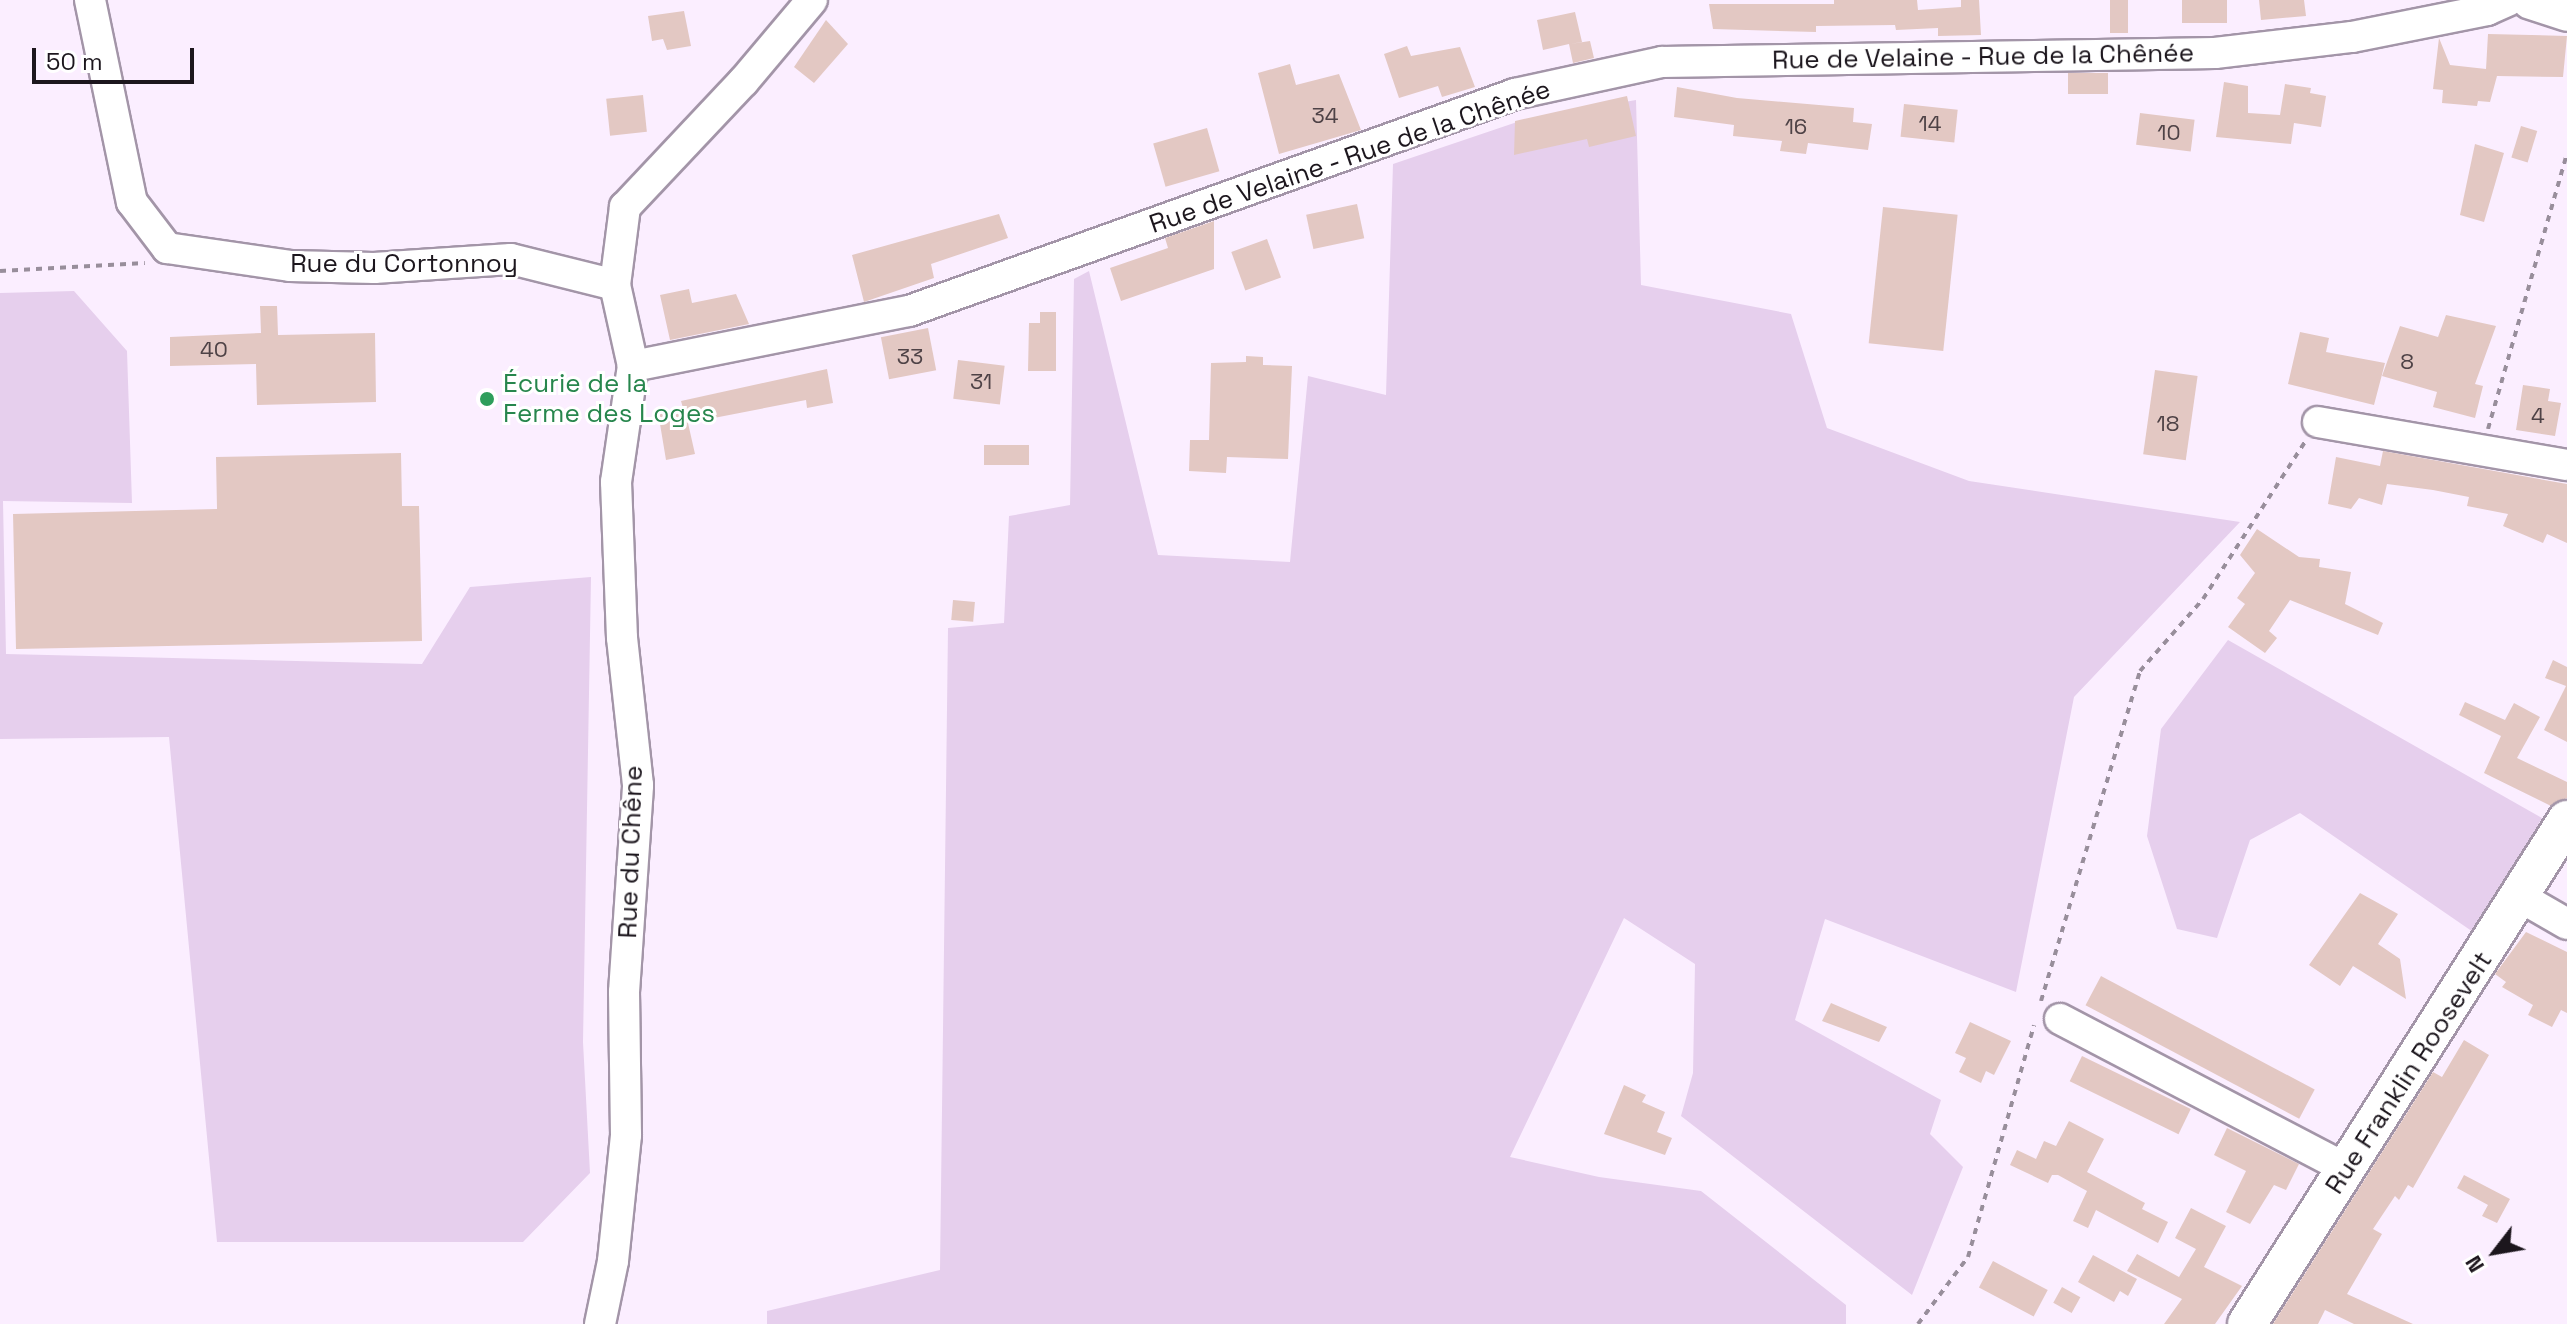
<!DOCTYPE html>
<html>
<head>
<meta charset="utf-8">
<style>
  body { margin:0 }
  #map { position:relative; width:2567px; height:1324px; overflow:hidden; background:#fbeeff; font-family:"Space Grotesk",sans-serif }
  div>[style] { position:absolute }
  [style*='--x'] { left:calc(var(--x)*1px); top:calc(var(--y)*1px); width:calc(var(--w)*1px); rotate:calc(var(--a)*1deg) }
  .green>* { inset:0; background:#e6cfed }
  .building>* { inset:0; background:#e3c8c3; transform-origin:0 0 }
  .path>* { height:4px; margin-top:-2px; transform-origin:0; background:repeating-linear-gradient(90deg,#988e9b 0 6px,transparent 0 12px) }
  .roads { filter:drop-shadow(2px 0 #a395a8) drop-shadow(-2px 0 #a395a8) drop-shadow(0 2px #a395a8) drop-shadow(0 -2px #a395a8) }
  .minor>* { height:30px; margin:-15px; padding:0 15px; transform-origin:15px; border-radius:15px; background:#fff }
  .major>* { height:38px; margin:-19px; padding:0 19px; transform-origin:19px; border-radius:19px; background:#fff }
  .dots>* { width:22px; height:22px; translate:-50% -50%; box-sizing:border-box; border:4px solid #fff; border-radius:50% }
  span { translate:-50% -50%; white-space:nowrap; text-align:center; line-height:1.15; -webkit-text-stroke:6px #fff; paint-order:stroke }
  .number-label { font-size:22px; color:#4e4246 }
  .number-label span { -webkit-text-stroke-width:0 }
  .street-label { font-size:26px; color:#1c161d }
  .leisure-label { font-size:26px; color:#27864d }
  .left { translate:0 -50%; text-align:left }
  .north { position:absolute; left:2455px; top:1212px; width:80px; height:80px; -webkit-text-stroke:6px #fff; paint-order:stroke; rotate:239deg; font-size:22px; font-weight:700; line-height:32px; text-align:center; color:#1c161d }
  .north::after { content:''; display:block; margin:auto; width:28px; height:36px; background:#1c161d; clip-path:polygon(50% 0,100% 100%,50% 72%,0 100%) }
  .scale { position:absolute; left:32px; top:48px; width:162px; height:36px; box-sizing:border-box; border:4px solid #1c161d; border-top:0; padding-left:10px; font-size:24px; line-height:28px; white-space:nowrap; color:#1c161d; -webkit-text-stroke:6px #fff; paint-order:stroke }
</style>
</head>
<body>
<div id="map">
  <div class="green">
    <i style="clip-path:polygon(1636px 100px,1641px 285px,1791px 314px,1827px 428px,1969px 481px,2240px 522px,2074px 697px,2016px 992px,1825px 919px,1795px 1020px,1941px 1100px,1930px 1134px,1963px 1167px,1912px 1295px,1681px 1116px,1693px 1073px,1695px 964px,1624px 918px,1510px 1157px,1599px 1177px,1701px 1191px,1846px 1305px,1846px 1324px,767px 1324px,767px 1311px,940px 1270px,948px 628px,1004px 623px,1009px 516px,1070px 505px,1074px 279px,1089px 271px,1158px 555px,1290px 562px,1308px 376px,1386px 395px,1393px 164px,1523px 120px)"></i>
    <i style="clip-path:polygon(74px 291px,127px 351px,132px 503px,3px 501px,6px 654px,422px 664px,470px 587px,591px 577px,583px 1042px,590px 1173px,523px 1242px,217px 1242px,169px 737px,0 739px,0 293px)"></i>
    <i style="clip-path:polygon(2228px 640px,2542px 818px,2476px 934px,2300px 813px,2250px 840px,2217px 938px,2177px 929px,2147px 836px,2161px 729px)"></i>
  </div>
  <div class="building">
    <i style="clip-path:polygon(1834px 0,1917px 0,1918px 10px,1961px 7px,1961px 0,1979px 0,1981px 35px,1938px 36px,1938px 28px,1896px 30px,1895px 25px,1816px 26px,1816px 32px,1713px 29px,1709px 4px,1834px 4px)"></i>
    <i style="left:2110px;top:0;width:18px;height:33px"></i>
    <i style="left:2182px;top:0;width:45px;height:23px"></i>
    <i style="clip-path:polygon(2259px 0,2304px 0,2306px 16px,2261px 20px)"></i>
    <i style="clip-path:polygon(684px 11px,691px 46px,667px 50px,663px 39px,652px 41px,648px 16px)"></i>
    <i style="clip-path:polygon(1575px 12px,1582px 42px,1570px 44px,1590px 41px,1594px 58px,1573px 63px,1569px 44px,1543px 50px,1537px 20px)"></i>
    <i style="clip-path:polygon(826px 20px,848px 44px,814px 83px,794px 67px)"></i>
    <i style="clip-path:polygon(2488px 34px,2567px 36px,2563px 77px,2497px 76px,2490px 102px,2478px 101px,2477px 106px,2442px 103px,2443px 90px,2433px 89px,2439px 38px,2450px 65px,2486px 69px)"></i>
    <i style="clip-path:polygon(1407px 46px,1411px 56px,1460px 47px,1475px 87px,1442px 97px,1438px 86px,1399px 98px,1384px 54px)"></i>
    <i style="clip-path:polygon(1290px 64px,1296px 85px,1339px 74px,1361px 130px,1279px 154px,1258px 73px)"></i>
    <i style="left:2068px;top:73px;width:40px;height:21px"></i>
    <i style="clip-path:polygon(2224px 82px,2248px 86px,2248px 113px,2280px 115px,2285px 84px,2311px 88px,2310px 93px,2326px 96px,2321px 127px,2294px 123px,2291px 144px,2216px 137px)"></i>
    <i style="clip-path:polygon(1677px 87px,1737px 98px,1854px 108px,1853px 122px,1872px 124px,1868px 150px,1808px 143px,1806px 154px,1780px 151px,1782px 141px,1733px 136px,1734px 125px,1674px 117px)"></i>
    <i style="left:643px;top:95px;width:37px;height:37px;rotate:84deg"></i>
    <i style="clip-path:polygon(1627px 96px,1636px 136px,1589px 147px,1587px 139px,1514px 155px,1515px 121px)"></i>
    <i style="left:1904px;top:104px;width:54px;height:33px;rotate:6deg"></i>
    <i style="left:2140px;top:113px;width:55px;height:32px;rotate:7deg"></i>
    <i style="left:2521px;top:126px;width:17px;height:33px;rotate:17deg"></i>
    <i style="left:1207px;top:128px;width:45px;height:56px;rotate:74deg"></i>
    <i style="clip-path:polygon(2475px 144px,2504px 153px,2484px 222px,2460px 215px)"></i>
    <i style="left:1357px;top:204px;width:35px;height:52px;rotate:78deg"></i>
    <i style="left:1883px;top:207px;width:75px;height:137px;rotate:6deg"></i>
    <i style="clip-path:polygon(999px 214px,1008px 238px,931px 264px,934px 278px,864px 302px,852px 255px)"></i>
    <i style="clip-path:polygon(1214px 221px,1214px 269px,1121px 301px,1110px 268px,1168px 248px,1165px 238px)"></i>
    <i style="left:1267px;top:239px;width:41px;height:38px;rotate:70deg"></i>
    <i style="clip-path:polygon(689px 289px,692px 303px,736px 294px,749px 324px,670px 340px,660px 295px)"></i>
    <i style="clip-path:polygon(260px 306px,277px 306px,278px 335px,375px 333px,376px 402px,257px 405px,256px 364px,170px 366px,170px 337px,261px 333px)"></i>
    <i style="clip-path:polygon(1040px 312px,1056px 312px,1056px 371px,1028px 371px,1029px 323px,1040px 323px)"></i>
    <i style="clip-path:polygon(2446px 315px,2496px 326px,2475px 384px,2483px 386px,2475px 418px,2433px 407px,2437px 392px,2382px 376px,2400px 326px,2438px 337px)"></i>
    <i style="left:928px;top:328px;width:43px;height:48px;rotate:79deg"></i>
    <i style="clip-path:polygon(2300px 332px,2329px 338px,2326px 352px,2385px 363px,2374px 405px,2288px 384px)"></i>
    <i style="clip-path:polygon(1246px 356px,1263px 357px,1263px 365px,1292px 366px,1288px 459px,1227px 457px,1226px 473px,1189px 471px,1190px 440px,1209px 440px,1211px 363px,1246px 362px)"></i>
    <i style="left:958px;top:360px;width:47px;height:39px;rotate:7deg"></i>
    <i style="clip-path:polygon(827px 369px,833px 403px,807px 408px,806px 400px,688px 423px,695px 454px,666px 460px,658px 412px,683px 408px,681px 401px)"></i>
    <i style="left:2155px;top:370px;width:43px;height:85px;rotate:8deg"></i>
    <i style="clip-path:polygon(2523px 385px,2550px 389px,2548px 401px,2561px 403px,2555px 436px,2516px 430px)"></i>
    <i style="left:984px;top:445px;width:45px;height:20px"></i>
    <i style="clip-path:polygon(2383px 451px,2567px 484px,2567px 543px,2547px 534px,2543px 543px,2503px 526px,2508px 514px,2467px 506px,2469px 497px,2433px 490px,2387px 484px,2382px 505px,2359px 498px,2351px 509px,2328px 504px,2336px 457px,2380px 466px)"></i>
    <i style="clip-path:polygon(401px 453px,402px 506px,419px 506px,422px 641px,16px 649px,13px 514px,217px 509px,216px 457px)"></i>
    <i style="clip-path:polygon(2257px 529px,2299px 557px,2320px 559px,2319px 567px,2351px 572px,2345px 604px,2383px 623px,2378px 635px,2290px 600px,2269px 631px,2277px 638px,2265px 653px,2228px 627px,2245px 604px,2237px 598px,2255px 573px,2240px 555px)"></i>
    <i style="left:953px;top:600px;width:22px;height:20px;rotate:5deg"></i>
    <i style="clip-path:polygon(2553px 660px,2567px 667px,2567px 742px,2544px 730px,2566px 686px,2545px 678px)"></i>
    <i style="clip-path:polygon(2465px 702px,2505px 720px,2514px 703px,2540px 717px,2517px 758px,2567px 782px,2567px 798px,2551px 806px,2484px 773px,2501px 736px,2459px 715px)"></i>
    <i style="clip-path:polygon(2360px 893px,2398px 914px,2378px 944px,2400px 959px,2406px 999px,2353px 966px,2340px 986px,2309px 965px)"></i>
    <i style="clip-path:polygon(2526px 932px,2567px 952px,2567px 1013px,2561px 1010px,2552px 1027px,2528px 1015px,2533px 1005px,2502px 987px,2506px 982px,2495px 974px)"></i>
    <i style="left:2101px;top:976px;width:242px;height:33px;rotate:28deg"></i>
    <i style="clip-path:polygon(1831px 1003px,1887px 1027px,1879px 1042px,1822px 1021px)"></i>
    <i style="clip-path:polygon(1970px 1022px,2011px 1041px,1994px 1075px,1986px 1071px,1981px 1083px,1959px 1072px,1966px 1058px,1955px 1053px)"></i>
    <i style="clip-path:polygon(2464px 1040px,2489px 1055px,2413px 1188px,2408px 1185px,2399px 1200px,2395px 1196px,2373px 1229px,2382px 1234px,2347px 1294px,2413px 1324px,2354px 1324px,2325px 1310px,2318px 1324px,2273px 1324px,2433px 1072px,2442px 1077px)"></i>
    <i style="left:2082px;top:1056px;width:121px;height:28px;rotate:26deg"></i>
    <i style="clip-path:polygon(1624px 1085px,1646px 1095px,1642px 1102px,1665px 1112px,1657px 1132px,1672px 1138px,1665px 1155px,1604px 1134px)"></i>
    <i style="clip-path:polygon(2069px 1121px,2104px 1139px,2087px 1172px,2145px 1203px,2142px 1209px,2168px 1222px,2158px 1243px,2096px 1210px,2088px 1228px,2073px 1221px,2087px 1191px,2058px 1175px,2052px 1175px,2048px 1183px,2010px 1165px,2017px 1150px,2036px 1159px,2044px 1141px,2056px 1146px)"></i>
    <i style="clip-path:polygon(2227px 1128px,2299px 1164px,2286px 1190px,2274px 1185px,2250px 1224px,2226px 1212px,2246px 1171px,2214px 1155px)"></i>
    <i style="clip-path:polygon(2464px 1175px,2510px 1199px,2497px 1223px,2482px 1216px,2488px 1205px,2457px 1188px)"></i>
    <i style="clip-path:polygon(2191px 1208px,2226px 1226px,2204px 1267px,2242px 1286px,2215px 1324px,2164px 1324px,2182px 1299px,2127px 1271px,2137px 1254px,2179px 1277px,2196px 1249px,2175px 1238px)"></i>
    <i style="clip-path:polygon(2093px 1255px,2137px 1279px,2128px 1296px,2120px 1291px,2114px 1302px,2078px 1282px)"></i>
    <i style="left:1993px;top:1261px;width:62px;height:30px;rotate:28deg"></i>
    <i style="left:2062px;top:1287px;width:21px;height:18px;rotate:29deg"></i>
  </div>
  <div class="path">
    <i style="--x:0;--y:271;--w:145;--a:-3.2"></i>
    <i style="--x:2488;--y:429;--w:286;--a:-74"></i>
    <i style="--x:2041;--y:1001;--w:345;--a:-73.3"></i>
    <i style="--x:2140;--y:671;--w:96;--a:-48.8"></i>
    <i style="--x:2203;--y:599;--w:187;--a:-57"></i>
    <i style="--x:1918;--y:1324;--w:84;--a:-53.3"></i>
    <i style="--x:1968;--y:1257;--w:241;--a:-74.1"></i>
  </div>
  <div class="roads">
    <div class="minor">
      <i style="--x:90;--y:0;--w:206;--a:78.3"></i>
      <i style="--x:132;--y:202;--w:58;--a:52.7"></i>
      <i style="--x:167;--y:248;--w:124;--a:8.3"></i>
      <i style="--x:290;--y:266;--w:84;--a:1.4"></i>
      <i style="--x:374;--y:268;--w:137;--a:-3.8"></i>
      <i style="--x:511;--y:259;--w:107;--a:14"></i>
      <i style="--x:633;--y:366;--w:281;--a:-11.3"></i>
      <i style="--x:909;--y:311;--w:644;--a:-19.7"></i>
      <i style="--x:1515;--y:94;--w:150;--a:-12.3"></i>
      <i style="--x:1662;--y:62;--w:553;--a:-0.93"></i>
      <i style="--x:2215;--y:53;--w:138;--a:-6.7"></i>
      <i style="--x:2352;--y:37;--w:138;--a:-11.3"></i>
      <i style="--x:2487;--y:10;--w:24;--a:-24"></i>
      <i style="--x:2318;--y:422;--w:253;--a:9.8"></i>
      <i style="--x:2522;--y:898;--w:52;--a:30"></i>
      <i style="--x:2060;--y:1019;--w:324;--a:27.6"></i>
      <i style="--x:600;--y:1324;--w:64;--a:-78.3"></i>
      <i style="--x:613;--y:1261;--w:127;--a:-84.1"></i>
      <i style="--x:626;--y:1135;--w:143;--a:-90.8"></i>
      <i style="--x:624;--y:992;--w:207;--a:-86.1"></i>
      <i style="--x:638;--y:785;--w:148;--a:-96.2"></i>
      <i style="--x:622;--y:638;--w:156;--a:-92.2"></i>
      <i style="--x:616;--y:482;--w:117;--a:-81.7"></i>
      <i style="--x:633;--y:366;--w:83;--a:-102.5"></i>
      <i style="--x:615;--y:285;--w:79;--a:-82.7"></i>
      <i style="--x:625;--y:207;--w:172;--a:-46.7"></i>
      <i style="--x:743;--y:82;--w:107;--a:-49.9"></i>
    </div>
    <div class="major">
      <i style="--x:2531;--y:0;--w:38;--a:18"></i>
      <i style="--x:2247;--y:1324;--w:597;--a:-57.59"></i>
    </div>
  </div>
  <div class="dots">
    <i style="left:487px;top:399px;background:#2e9e5b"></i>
  </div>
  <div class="number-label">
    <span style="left:1325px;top:116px">34</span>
    <span style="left:1930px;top:124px">14</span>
    <span style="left:1796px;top:127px">16</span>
    <span style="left:2169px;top:133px">10</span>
    <span style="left:214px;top:350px">40</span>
    <span style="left:910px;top:357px">33</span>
    <span style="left:2407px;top:362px">8</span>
    <span style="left:981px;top:382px">31</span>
    <span style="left:2538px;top:416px">4</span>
    <span style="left:2168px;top:424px">18</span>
  </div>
  <div class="street-label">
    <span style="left:1983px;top:57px;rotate:-1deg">Rue de Velaine - Rue de la Chênée</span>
    <span style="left:1350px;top:157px;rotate:-19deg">Rue de Velaine - Rue de la Chênée</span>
    <span style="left:404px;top:264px">Rue du Cortonnoy</span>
    <span style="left:631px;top:852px;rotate:-88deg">Rue du Chêne</span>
    <span style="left:2409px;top:1073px;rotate:-57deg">Rue Franklin Roosevelt</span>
  </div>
  <div class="leisure-label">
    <span class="left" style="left:503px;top:399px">Écurie de la<br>Ferme des Loges</span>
  </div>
  <div class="north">N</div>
  <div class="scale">50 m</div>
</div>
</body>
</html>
